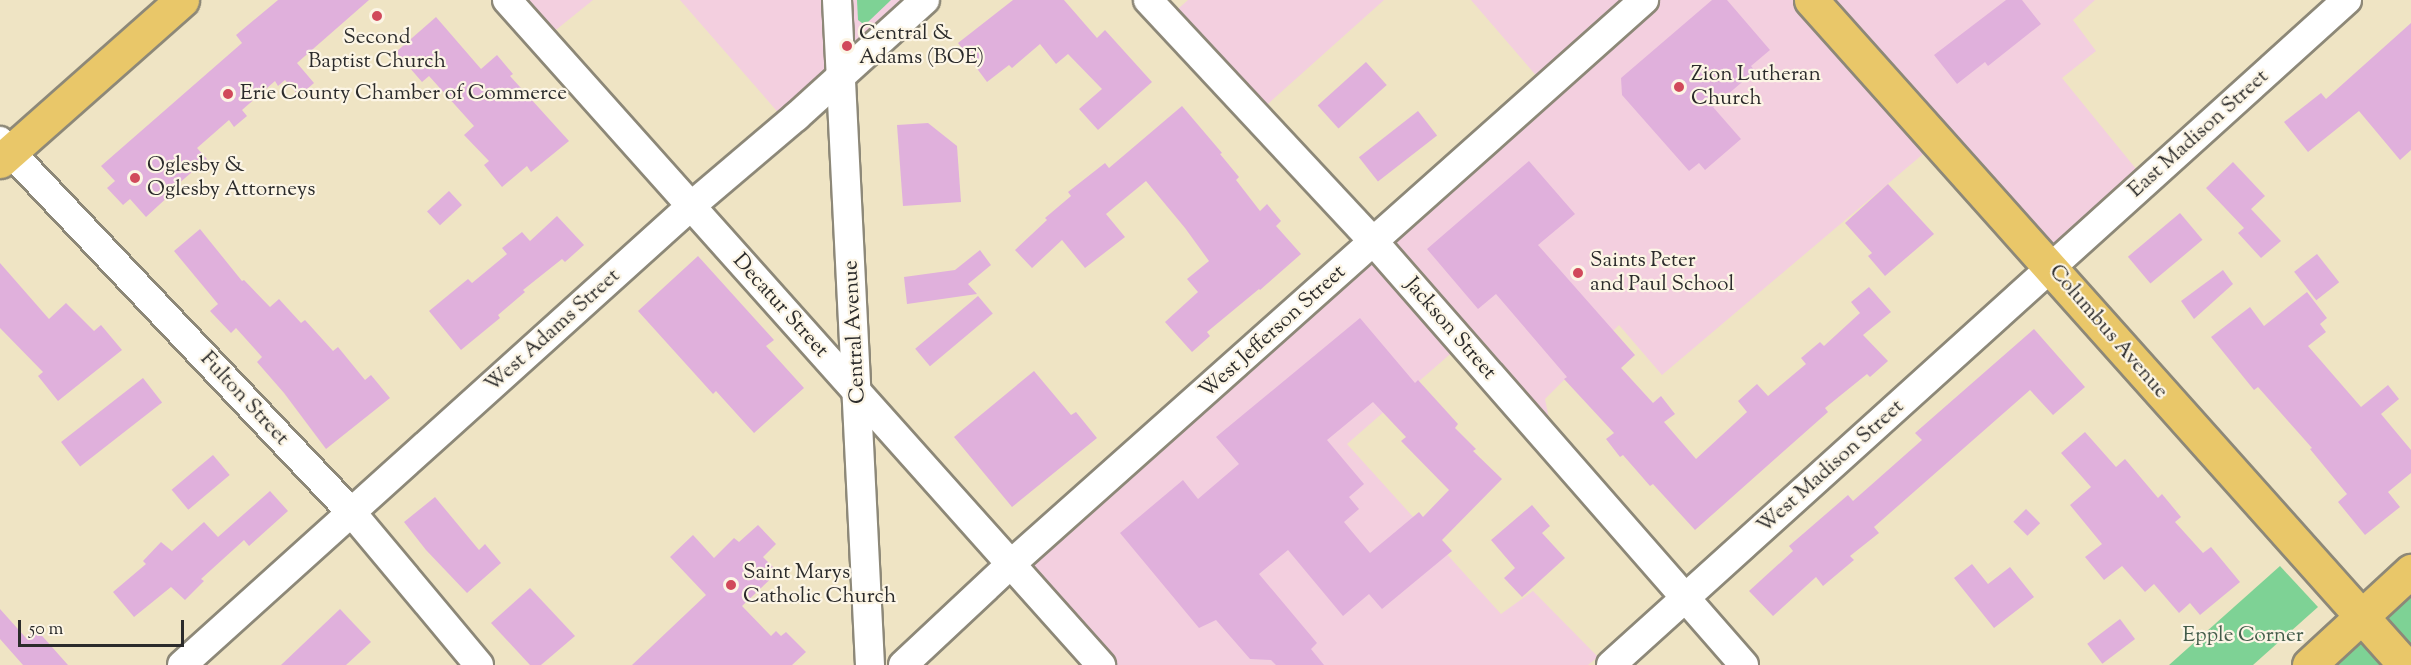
<!DOCTYPE html>
<html>
<head>
<meta charset="utf-8">
<style>
  body { margin:0 }
  #map { position:relative; width:2411px; height:665px; overflow:hidden; background:#efe4c4; font-family:"Sorts Mill Goudy",serif }
  div>[style] { position:absolute }
  [style*='--x'] { left:calc(var(--x)*1px); top:calc(var(--y)*1px); width:calc(var(--w)*1px); rotate:calc(var(--a)*1deg) }
  .built>* { inset:0; background:#f3cfdf }
  .green>* { inset:0; background:#7ed295 }
  .building>* { inset:0; background:#e0b0dc; transform-origin:0 0 }
  .roads { filter:drop-shadow(2px 0 #8d8878) drop-shadow(-2px 0 #8d8878) drop-shadow(0 2px #8d8878) drop-shadow(0 -2px #8d8878) }
  .minor>* { height:28px; margin:-14px; padding:0 14px; transform-origin:14px; border-radius:14px; background:#fff }
  .major>* { height:33px; margin:-16.5px; padding:0 16.5px; transform-origin:16.5px; border-radius:16.5px; background:#e9c769 }
  .dots>* { width:16px; height:16px; translate:-50% -50%; box-sizing:border-box; border:3px solid #fcf5e5; border-radius:50% }
  span { translate:-50% -50%; white-space:nowrap; text-align:center; line-height:1.15; -webkit-text-stroke:4.5px #fcf5e5; paint-order:stroke }
  .poi-label { font-size:21px; color:#2b2b2b }
  .left { translate:0 -50%; text-align:left }
  .street-label { font-size:21px; color:#2b2b2b }
  .park-label { font-size:21px; color:#445d4b }
  .scale { position:absolute; left:18px; top:620px; width:166px; height:27px; box-sizing:border-box; border:3px solid #2b2b2b; border-top:0; padding-left:8px; font-size:18px; line-height:21px; white-space:nowrap; color:#2b2b2b; -webkit-text-stroke:4px #fcf5e5; paint-order:stroke }
</style>
</head>
<body>
<div id="map">
  <div class="built">
    <i style="clip-path:polygon(494px 0,593px 0,536px 46px)"></i>
    <i style="clip-path:polygon(680px 0,914px 0,782px 117px)"></i>
    <i style="clip-path:polygon(1188px 0,1384px 0,1260px 111px,1170px 16px)"></i>
    <i style="clip-path:polygon(1471px 0,2095px 0,2073px 20px,2096px 51px,2062px 78px,2141px 175px,2052px 259px,1942px 138px,1662px 375px,1619px 325px,1545px 399px,1558px 463px,1456px 349px,1347px 444px,1501px 614px,1533px 591px,1598px 657px,1588px 665px,1110px 665px,1021px 566px,1362px 243px,1540px 80px)"></i>
  </div>
  <div class="green">
    <i style="clip-path:polygon(857px 0,891px 0,868px 22px,862px 23px,858px 20px)"></i>
    <i style="clip-path:polygon(2280px 566px,2318px 607px,2253px 665px,2169px 665px)"></i>
    <i style="clip-path:polygon(2411px 594px,2411px 665px,2332px 665px)"></i>
  </div>
  <div class="building">
    <i style="clip-path:polygon(278px 0,369px 0,297px 63px,314px 83px,299px 96px,285px 80px,278px 86px,275px 81px,242px 110px,247px 116px,234px 127px,229px 120px,197px 148px,207px 159px,170px 191px,172px 193px,146px 217px,130px 199px,123px 205px,107px 188px,115px 181px,101px 166px,242px 43px,236px 35px)"></i>
    <i style="clip-path:polygon(1013px 0,1064px 0,1097px 38px,1105px 30px,1152px 82px,1098px 130px,1079px 109px,1102px 89px,1068px 54px,1056px 64px,1040px 44px,1012px 68px,1009px 65px,987px 82px,958px 43px)"></i>
    <i style="clip-path:polygon(1712px 0,1727px 0,1770px 50px,1751px 66px,1755px 71px,1713px 107px,1741px 139px,1705px 170px,1699px 163px,1689px 171px,1622px 95px,1621px 78px)"></i>
    <i style="clip-path:polygon(2006px 0,2022px 0,2041px 24px,1988px 66px,1985px 62px,1957px 84px,1934px 55px)"></i>
    <i style="clip-path:polygon(436px 17px,481px 69px,497px 55px,513px 74px,510px 76px,569px 141px,531px 172px,527px 166px,502px 187px,484px 165px,489px 161px,464px 135px,474px 126px,429px 76px,422px 82px,396px 52px)"></i>
    <i style="clip-path:polygon(2411px 23px,2411px 150px,2400px 160px,2359px 111px,2308px 152px,2284px 122px,2321px 93px,2326px 99px)"></i>
    <i style="left:1366px;top:62px;width:31px;height:65px;rotate:48deg"></i>
    <i style="clip-path:polygon(1182px 106px,1222px 153px,1220px 154px,1239px 177px,1236px 180px,1260px 211px,1267px 204px,1281px 221px,1276px 226px,1301px 254px,1260px 290px,1259px 289px,1207px 332px,1210px 336px,1192px 352px,1165px 322px,1198px 292px,1187px 279px,1209px 261px,1185px 228px,1146px 181px,1106px 214px,1125px 237px,1085px 268px,1062px 240px,1032px 268px,1015px 250px,1047px 220px,1045px 218px,1071px 196px,1068px 192px,1105px 163px,1109px 168px)"></i>
    <i style="left:1418px;top:111px;width:31px;height:75px;rotate:52deg"></i>
    <i style="clip-path:polygon(928px 123px,957px 146px,961px 202px,903px 206px,897px 125px)"></i>
    <i style="clip-path:polygon(1529px 161px,1575px 214px,1538px 245px,1635px 355px,1621px 368px,1653px 403px,1661px 396px,1675px 414px,1664px 422px,1696px 459px,1747px 412px,1738px 401px,1757px 384px,1768px 396px,1806px 364px,1801px 358px,1820px 342px,1824px 346px,1860px 313px,1851px 302px,1869px 287px,1891px 312px,1863px 335px,1888px 361px,1870px 377px,1867px 374px,1825px 408px,1828px 412px,1695px 530px,1653px 484px,1650px 486px,1623px 455px,1620px 457px,1606px 439px,1614px 433px,1564px 379px,1567px 377px,1496px 294px,1478px 309px,1427px 249px)"></i>
    <i style="clip-path:polygon(2233px 162px,2265px 196px,2251px 209px,2281px 241px,2261px 258px,2238px 233px,2244px 228px,2206px 188px)"></i>
    <i style="clip-path:polygon(1888px 184px,1934px 234px,1885px 276px,1868px 256px,1872px 253px,1845px 223px)"></i>
    <i style="left:449px;top:191px;width:19px;height:30px;rotate:47deg"></i>
    <i style="left:2180px;top:213px;width:35px;height:68px;rotate:50deg"></i>
    <i style="clip-path:polygon(557px 216px,584px 245px,565px 262px,562px 259px,523px 290px,525px 292px,498px 315px,500px 318px,461px 350px,429px 311px,468px 279px,472px 283px,507px 254px,502px 248px,522px 232px,530px 241px)"></i>
    <i style="clip-path:polygon(200px 229px,242px 281px,244px 280px,270px 307px,279px 299px,301px 323px,305px 320px,333px 351px,338px 347px,365px 380px,371px 375px,390px 398px,326px 449px,284px 393px,257px 362px,262px 357px,236px 328px,231px 333px,210px 311px,218px 304px,174px 251px)"></i>
    <i style="clip-path:polygon(980px 250px,991px 265px,968px 284px,977px 294px,907px 304px,904px 277px,955px 270px)"></i>
    <i style="left:2317px;top:254px;width:36px;height:29px;rotate:52deg"></i>
    <i style="clip-path:polygon(698px 256px,774px 340px,766px 346px,804px 388px,754px 433px,716px 391px,713px 394px,638px 311px)"></i>
    <i style="clip-path:polygon(0 263px,49px 319px,66px 303px,94px 331px,101px 325px,122px 350px,58px 401px,38px 376px,43px 372px,0 328px)"></i>
    <i style="clip-path:polygon(2223px 270px,2233px 284px,2194px 319px,2181px 301px)"></i>
    <i style="clip-path:polygon(2307px 292px,2327px 318px,2320px 324px,2326px 332px,2308px 346px,2361px 407px,2388px 385px,2399px 399px,2381px 414px,2411px 450px,2411px 473px,2388px 492px,2400px 507px,2365px 535px,2338px 502px,2347px 494px,2310px 449px,2312px 448px,2258px 387px,2254px 390px,2211px 337px,2250px 307px,2264px 326px)"></i>
    <i style="left:978px;top:296px;width:23px;height:82px;rotate:50deg"></i>
    <i style="clip-path:polygon(evenodd,1360px 318px,1415px 383px,1418px 380px,1458px 424px,1455px 428px,1476px 449px,1473px 451px,1502px 479px,1442px 540px,1452px 551px,1382px 609px,1369px 594px,1343px 616px,1288px 550px,1259px 574px,1317px 643px,1311px 649px,1324px 665px,1276px 665px,1271px 660px,1250px 659px,1216px 620px,1199px 628px,1120px 533px,1183px 480px,1198px 499px,1239px 464px,1216px 437px,1360px 318px,1373px 402px,1406px 437px,1401px 441px,1449px 490px,1423px 517px,1419px 512px,1370px 553px,1344px 522px,1359px 509px,1349px 497px,1364px 484px,1327px 440px,1373px 402px)"></i>
    <i style="clip-path:polygon(2034px 329px,2085px 387px,2053px 415px,2030px 390px,1874px 527px,1879px 533px,1850px 556px,1854px 560px,1823px 586px,1816px 577px,1773px 616px,1749px 591px,1793px 551px,1789px 546px,1848px 495px,1853px 501px,1922px 440px,1915px 433px)"></i>
    <i style="clip-path:polygon(1034px 371px,1071px 415px,1076px 412px,1097px 438px,1012px 507px,954px 437px)"></i>
    <i style="left:143px;top:378px;width:31px;height:104px;rotate:52deg"></i>
    <i style="clip-path:polygon(2085px 432px,2116px 467px,2125px 459px,2158px 498px,2162px 494px,2181px 517px,2175px 522px,2203px 553px,2211px 547px,2240px 582px,2200px 615px,2190px 603px,2179px 613px,2154px 584px,2145px 592px,2122px 566px,2104px 580px,2085px 557px,2102px 544px,2070px 505px,2091px 487px,2061px 453px)"></i>
    <i style="left:213px;top:455px;width:26px;height:54px;rotate:50deg"></i>
    <i style="clip-path:polygon(270px 491px,288px 511px,249px 546px,244px 540px,201px 579px,204px 581px,185px 600px,171px 587px,134px 617px,113px 592px,146px 564px,143px 561px,161px 542px,172px 551px,204px 522px,218px 537px)"></i>
    <i style="clip-path:polygon(435px 497px,479px 550px,485px 544px,501px 563px,467px 593px,426px 550px,404px 522px)"></i>
    <i style="clip-path:polygon(1532px 505px,1550px 526px,1542px 533px,1565px 558px,1522px 597px,1504px 578px,1515px 568px,1491px 540px)"></i>
    <i style="left:2026px;top:509px;width:20px;height:18px;rotate:45deg"></i>
    <i style="clip-path:polygon(758px 525px,776px 544px,763px 557px,778px 572px,742px 606px,771px 636px,776px 631px,781px 636px,786px 632px,806px 652px,792px 665px,632px 665px,706px 595px,670px 557px,693px 535px,714px 558px,734px 538px,739px 542px)"></i>
    <i style="clip-path:polygon(1972px 564px,1988px 584px,2010px 567px,2034px 597px,1994px 628px,1954px 578px)"></i>
    <i style="clip-path:polygon(530px 588px,575px 636px,541px 665px,530px 665px,491px 623px)"></i>
    <i style="clip-path:polygon(0 609px,26px 638px,36px 629px,68px 665px,23px 665px,0 639px)"></i>
    <i style="clip-path:polygon(340px 609px,371px 642px,346px 665px,281px 665px)"></i>
    <i style="left:2120px;top:619px;width:25px;height:41px;rotate:53deg"></i>
  </div>
  <div class="roads">
    <div class="minor">
      <i style="--x:507;--y:0;--w:892;--a:48.23"></i>
      <i style="--x:837;--y:0;--w:666;--a:87.16"></i>
      <i style="--x:1148;--y:0;--w:331;--a:47"></i>
      <i style="--x:1374;--y:242;--w:562;--a:48.82"></i>
      <i style="--x:0;--y:141;--w:512;--a:46.58"></i>
      <i style="--x:352;--y:513;--w:198;--a:50.1"></i>
      <i style="--x:182;--y:665;--w:685;--a:-42.04"></i>
      <i style="--x:691;--y:206;--w:138;--a:-40.3"></i>
      <i style="--x:796;--y:117;--w:174;--a:-42.2"></i>
      <i style="--x:903;--y:665;--w:148;--a:-43.1"></i>
      <i style="--x:1011;--y:564;--w:848;--a:-41.7"></i>
      <i style="--x:1611;--y:665;--w:992;--a:-42.1"></i>
    </div>
    <div class="major">
      <i style="--x:1811;--y:0;--w:892;--a:48.23"></i>
      <i style="--x:0;--y:161;--w:243;--a:-41.5"></i>
      <i style="--x:2309;--y:665;--w:139;--a:-42.7"></i>
    </div>
  </div>
  <div class="dots">
    <i style="left:377px;top:16px;background:#d1495b"></i>
    <i style="left:847px;top:46px;background:#d1495b"></i>
    <i style="left:1679px;top:87px;background:#d1495b"></i>
    <i style="left:228px;top:94px;background:#d1495b"></i>
    <i style="left:135px;top:178px;background:#d1495b"></i>
    <i style="left:1578px;top:273px;background:#d1495b"></i>
    <i style="left:731px;top:585px;background:#d1495b"></i>
  </div>
  <div class="poi-label">
    <span class="left" style="left:859px;top:46px">Central &amp;<br>Adams (BOE)</span>
    <span style="left:377px;top:50px">Second<br>Baptist Church</span>
    <span class="left" style="left:1691px;top:87px">Zion Lutheran<br>Church</span>
    <span class="left" style="left:240px;top:94px">Erie County Chamber of Commerce</span>
    <span class="left" style="left:147px;top:178px">Oglesby &amp;<br>Oglesby Attorneys</span>
    <span class="left" style="left:1590px;top:273px">Saints Peter<br>and Paul School</span>
    <span class="left" style="left:743px;top:585px">Saint Marys<br>Catholic Church</span>
  </div>
  <div class="street-label">
    <span style="left:2199px;top:134px;rotate:-42deg">East Madison Street</span>
    <span style="left:780px;top:306px;rotate:48deg">Decatur Street</span>
    <span style="left:1450px;top:329px;rotate:49deg">Jackson Street</span>
    <span style="left:553px;top:331px;rotate:-42deg">West Adams Street</span>
    <span style="left:855px;top:332px;rotate:-93deg">Central Avenue</span>
    <span style="left:1273px;top:332px;rotate:-42deg">West Jefferson Street</span>
    <span style="left:2108px;top:332px;rotate:49deg">Columbus Avenue</span>
    <span style="left:244px;top:399px;rotate:47deg">Fulton Street</span>
    <span style="left:1831px;top:467px;rotate:-42deg">West Madison Street</span>
  </div>
  <div class="park-label">
    <span style="left:2243px;top:636px">Epple Corner</span>
  </div>
  <div class="scale">50 m</div>
</div>
</body>
</html>
